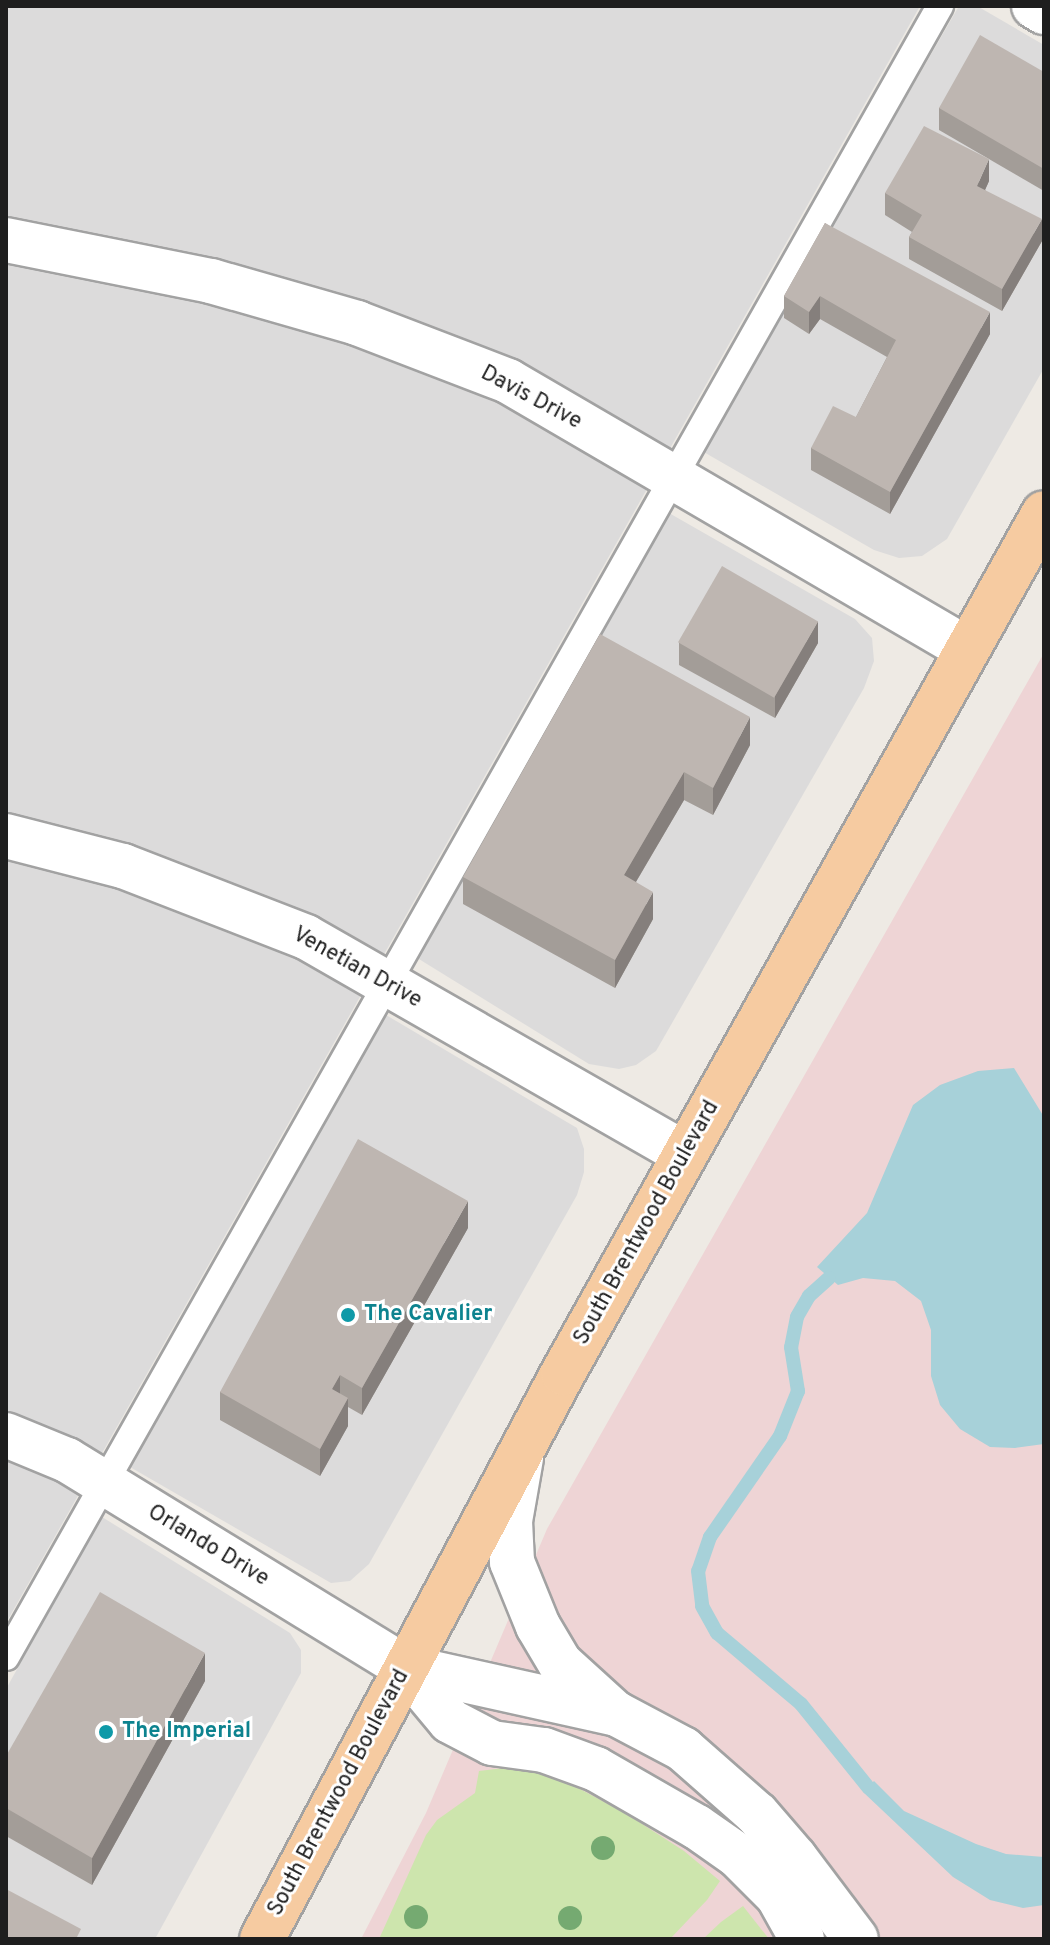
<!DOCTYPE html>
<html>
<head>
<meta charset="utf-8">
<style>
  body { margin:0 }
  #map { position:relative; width:1050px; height:1945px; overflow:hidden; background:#eeeae4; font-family:Overpass,sans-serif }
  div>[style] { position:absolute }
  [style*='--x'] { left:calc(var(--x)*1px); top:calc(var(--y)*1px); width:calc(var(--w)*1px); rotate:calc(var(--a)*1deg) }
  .residential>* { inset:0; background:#dcdbdb }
  .commercial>* { inset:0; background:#eed4d5 }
  .grass>* { inset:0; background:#cde5ad }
  .water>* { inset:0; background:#a7d1d9 }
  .stream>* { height:14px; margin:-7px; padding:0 7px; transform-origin:7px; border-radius:7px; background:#a7d1d9 }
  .roads { filter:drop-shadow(2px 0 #a2a2a2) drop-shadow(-2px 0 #a2a2a2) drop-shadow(0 2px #a2a2a2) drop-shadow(0 -2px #a2a2a2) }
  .service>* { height:26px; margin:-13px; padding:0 13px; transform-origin:13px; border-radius:13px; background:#fff }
  .minor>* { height:44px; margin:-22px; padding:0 22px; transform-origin:22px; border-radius:22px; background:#fff }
  .primary>* { height:44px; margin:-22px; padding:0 22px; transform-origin:22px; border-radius:22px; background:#f6cba1 }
  .trees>* { width:24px; height:24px; margin:-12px; border-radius:50%; background:#75aa71 }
  .wall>* { inset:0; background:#a39d98 }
  .shaded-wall>* { inset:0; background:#857f7c }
  .building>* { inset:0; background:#beb6b1; transform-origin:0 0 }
  .dots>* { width:22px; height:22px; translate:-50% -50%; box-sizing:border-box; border:4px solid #fff; border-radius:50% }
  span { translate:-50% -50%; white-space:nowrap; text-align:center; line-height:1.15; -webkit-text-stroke:6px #fff; paint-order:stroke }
  .street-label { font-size:22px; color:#1e1e1e }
  .culture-label { font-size:22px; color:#0d838f; font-weight:700 }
  .left { translate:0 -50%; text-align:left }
  .frame { position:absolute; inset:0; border:8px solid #1e1e1e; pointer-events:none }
</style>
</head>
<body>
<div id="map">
  <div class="residential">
    <i style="clip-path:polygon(6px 6px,920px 6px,6px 1623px)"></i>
    <i style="clip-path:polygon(959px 6px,977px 6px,1044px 45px,1044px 368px,947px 539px,922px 556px,899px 558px,874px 550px,702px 451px)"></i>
    <i style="clip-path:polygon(669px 513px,855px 619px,872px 638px,874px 661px,864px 688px,656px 1051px,636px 1065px,619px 1069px,589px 1064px,414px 956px)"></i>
    <i style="clip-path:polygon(386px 1015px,577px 1128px,584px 1149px,584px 1172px,577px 1195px,369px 1564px,350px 1581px,331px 1583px,130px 1467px)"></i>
    <i style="clip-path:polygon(102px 1517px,290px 1633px,301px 1650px,301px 1673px,155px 1939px,6px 1939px,6px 1689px)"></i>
  </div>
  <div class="commercial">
    <i style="clip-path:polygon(1044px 653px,1044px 1939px,361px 1939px,426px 1813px,547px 1529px)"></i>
  </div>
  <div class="grass">
    <i style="clip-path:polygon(512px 1767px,535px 1770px,565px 1781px,625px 1813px,684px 1851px,720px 1881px,707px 1900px,670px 1939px,379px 1939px,426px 1835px,437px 1820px,475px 1793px,479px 1771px)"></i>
    <i style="clip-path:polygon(743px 1906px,769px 1939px,703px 1939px,721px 1922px)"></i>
  </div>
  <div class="water">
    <i style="clip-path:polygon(1014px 1068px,1044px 1117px,1044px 1444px,1015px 1448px,990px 1447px,960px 1429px,940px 1405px,931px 1376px,931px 1330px,921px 1301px,895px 1281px,863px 1278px,838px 1285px,817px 1267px,867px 1213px,913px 1105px,940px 1085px,978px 1071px)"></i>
    <i style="clip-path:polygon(874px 1781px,904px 1811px,976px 1844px,1006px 1854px,1044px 1857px,1044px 1905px,1023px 1908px,990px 1900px,953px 1877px,863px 1792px)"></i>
  </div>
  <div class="stream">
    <i style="--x:829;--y:1278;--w:27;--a:138"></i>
    <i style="--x:809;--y:1296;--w:24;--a:120"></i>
    <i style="--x:797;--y:1317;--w:31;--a:101"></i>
    <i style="--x:791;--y:1347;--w:45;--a:81"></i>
    <i style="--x:798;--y:1391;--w:48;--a:111.8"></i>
    <i style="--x:780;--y:1436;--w:123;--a:124.7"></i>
    <i style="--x:710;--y:1537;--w:36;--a:109"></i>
    <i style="--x:698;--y:1571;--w:35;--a:83"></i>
    <i style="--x:702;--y:1606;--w:31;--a:61"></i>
    <i style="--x:717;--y:1633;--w:110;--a:40.2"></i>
    <i style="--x:801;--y:1704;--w:107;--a:51.1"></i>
  </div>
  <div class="roads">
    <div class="service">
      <i style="--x:6;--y:1657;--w:1897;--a:-60.5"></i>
    </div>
    <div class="minor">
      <i style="--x:1034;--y:6;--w:12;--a:31"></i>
      <i style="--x:6;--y:240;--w:209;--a:11.3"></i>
      <i style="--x:211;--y:281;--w:152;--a:16"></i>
      <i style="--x:357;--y:323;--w:162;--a:21"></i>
      <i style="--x:508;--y:381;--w:532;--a:30.28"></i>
      <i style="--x:6;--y:836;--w:121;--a:14.4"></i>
      <i style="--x:123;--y:866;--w:196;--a:21.2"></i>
      <i style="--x:306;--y:937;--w:437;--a:29.8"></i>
      <i style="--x:6;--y:1435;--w:66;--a:22.3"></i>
      <i style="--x:67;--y:1460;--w:396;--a:31.5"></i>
      <i style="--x:405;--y:1667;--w:70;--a:50.2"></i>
      <i style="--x:450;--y:1721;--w:47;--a:27.6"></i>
      <i style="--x:492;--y:1743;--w:52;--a:7.7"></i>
      <i style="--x:544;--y:1750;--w:55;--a:20.1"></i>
      <i style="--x:596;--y:1769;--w:116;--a:29.9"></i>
      <i style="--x:697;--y:1827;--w:49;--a:35"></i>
      <i style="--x:737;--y:1855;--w:58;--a:45"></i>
      <i style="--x:778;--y:1896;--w:49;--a:60.8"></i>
      <i style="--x:521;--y:1458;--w:64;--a:99.9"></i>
      <i style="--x:510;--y:1521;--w:41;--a:87.2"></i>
      <i style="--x:512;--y:1562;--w:69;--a:67.9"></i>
      <i style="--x:538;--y:1626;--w:43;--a:59.3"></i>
      <i style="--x:560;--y:1663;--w:74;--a:42.3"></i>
      <i style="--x:405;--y:1667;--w:217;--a:12.5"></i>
      <i style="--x:617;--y:1714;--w:75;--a:27.9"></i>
      <i style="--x:683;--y:1749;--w:98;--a:41.3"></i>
      <i style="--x:757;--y:1814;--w:58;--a:49.2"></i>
      <i style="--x:795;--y:1858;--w:101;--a:53"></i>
    </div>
    <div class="primary">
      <i style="--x:262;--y:1939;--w:641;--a:-62"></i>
      <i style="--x:563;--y:1373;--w:985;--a:-60.78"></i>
    </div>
  </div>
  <div class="trees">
    <i style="left:603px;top:1848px"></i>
    <i style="left:416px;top:1917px"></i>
    <i style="left:570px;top:1918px"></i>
  </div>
  <div class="wall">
    <i style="clip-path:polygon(1044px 72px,1044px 191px,939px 130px,939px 108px)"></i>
    <i style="clip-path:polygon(989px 181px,985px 190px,1042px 241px,1002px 311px,909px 259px,909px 237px,912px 232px,885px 215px,885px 193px)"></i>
    <i style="clip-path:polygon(825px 223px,990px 334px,890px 514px,811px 470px,811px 448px,856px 417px,887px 357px,820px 319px,809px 334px,784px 318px,784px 296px)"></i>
    <i style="clip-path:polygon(600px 634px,750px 745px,713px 815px,684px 800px,636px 882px,653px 919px,615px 988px,463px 904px,463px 877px)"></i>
    <i style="clip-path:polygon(679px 643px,818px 643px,775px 718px,679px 665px)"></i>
    <i style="clip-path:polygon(468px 1228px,362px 1415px,348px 1407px,348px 1426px,320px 1476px,220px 1420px,220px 1392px)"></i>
    <i style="clip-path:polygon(205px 1681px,92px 1885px,6px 1836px,6px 1756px)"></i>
  </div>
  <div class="shaded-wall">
    <i style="clip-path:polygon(989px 159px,989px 181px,977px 208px,977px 186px)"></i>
    <i style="clip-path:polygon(1042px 219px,1042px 241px,1002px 311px,1002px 289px)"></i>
    <i style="clip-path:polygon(820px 296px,820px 319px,809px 334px,809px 312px)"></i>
    <i style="clip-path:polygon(990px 312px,990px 334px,890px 514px,890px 492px)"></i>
    <i style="clip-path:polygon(818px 621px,818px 643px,775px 718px,775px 696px)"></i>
    <i style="clip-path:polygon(750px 717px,750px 745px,713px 815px,713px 788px)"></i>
    <i style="clip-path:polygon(684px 772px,684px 800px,624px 902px,624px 875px)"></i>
    <i style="clip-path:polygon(653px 892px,653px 919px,615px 988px,615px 960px)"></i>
    <i style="clip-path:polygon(468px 1201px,468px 1228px,362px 1415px,362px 1388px)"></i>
    <i style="clip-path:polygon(340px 1375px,340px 1402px,332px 1389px)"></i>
    <i style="clip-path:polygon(348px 1398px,348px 1426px,320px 1476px,320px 1449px)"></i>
    <i style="clip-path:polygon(205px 1653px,205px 1681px,92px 1885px,92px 1858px)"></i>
  </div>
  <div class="building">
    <i style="clip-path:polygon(980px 35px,1044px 72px,1044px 169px,939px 108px)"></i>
    <i style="clip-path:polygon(924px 126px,989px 159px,977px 186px,1042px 219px,1002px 289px,909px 237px,922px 215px,885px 193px)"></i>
    <i style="clip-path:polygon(825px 223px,990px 312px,890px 492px,811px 448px,833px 406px,856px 417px,896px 340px,820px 296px,809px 312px,784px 296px)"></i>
    <i style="left:722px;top:566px;width:111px;height:88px;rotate:30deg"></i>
    <i style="clip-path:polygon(600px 634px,750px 717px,713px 788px,684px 772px,624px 875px,653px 892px,615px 960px,463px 877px)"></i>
    <i style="clip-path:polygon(358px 1139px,468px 1201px,362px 1388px,340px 1375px,332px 1389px,348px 1398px,320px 1449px,220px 1392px)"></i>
    <i style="clip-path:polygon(100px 1592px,205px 1653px,92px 1858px,6px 1808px,6px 1756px)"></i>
    <i style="clip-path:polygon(6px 1889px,81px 1929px,76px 1939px,6px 1939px)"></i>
  </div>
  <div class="dots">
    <i style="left:348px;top:1315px;background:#0f9aa8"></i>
    <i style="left:106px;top:1732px;background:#0f9aa8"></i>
  </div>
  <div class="street-label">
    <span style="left:531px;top:398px;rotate:28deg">Davis Drive</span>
    <span style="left:357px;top:968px;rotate:29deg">Venetian Drive</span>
    <span style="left:647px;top:1223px;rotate:-61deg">South Brentwood Boulevard</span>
    <span style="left:208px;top:1546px;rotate:31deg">Orlando Drive</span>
    <span style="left:339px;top:1793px;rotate:-62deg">South Brentwood Boulevard</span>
  </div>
  <div class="culture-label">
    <span class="left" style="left:364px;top:1315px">The Cavalier</span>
    <span class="left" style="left:122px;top:1732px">The Imperial</span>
  </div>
  <div class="frame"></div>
</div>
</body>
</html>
